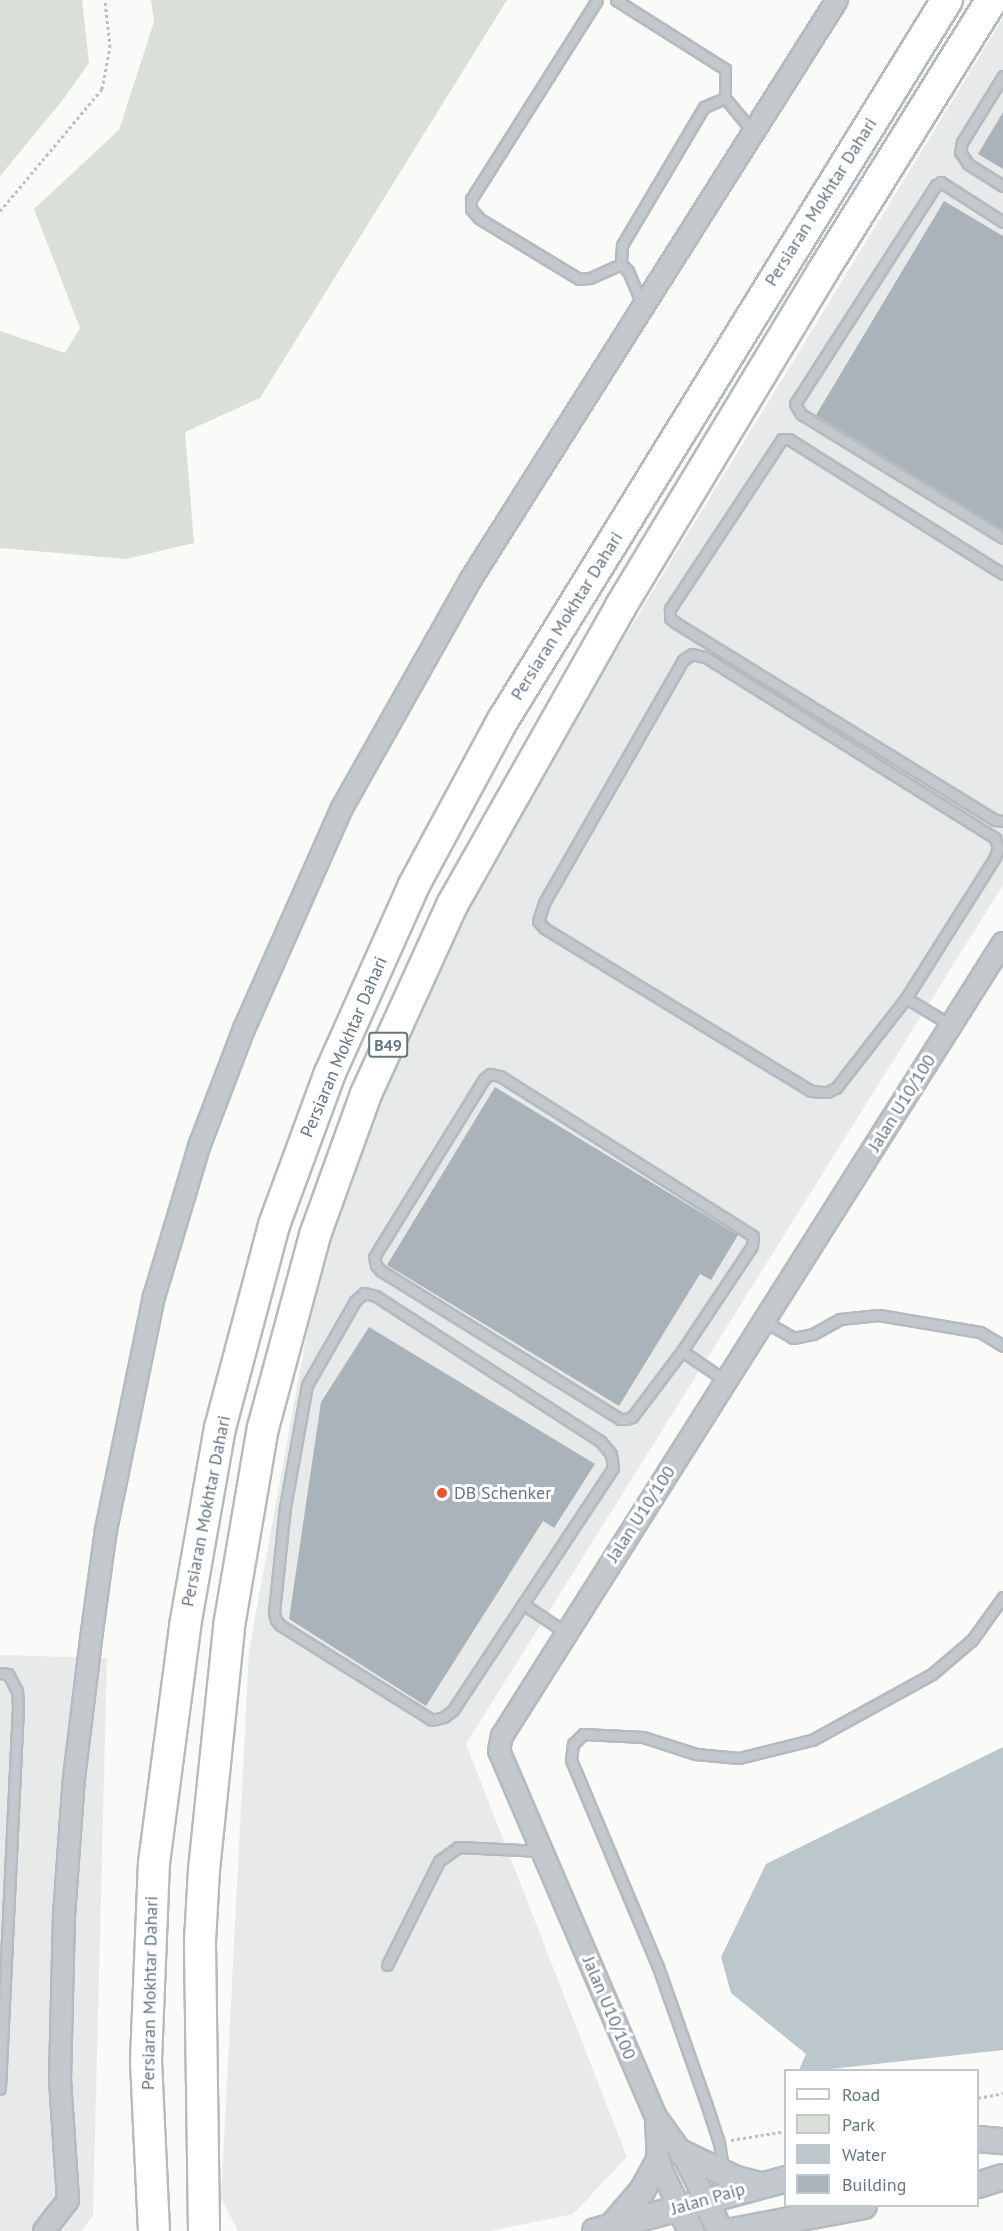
<!DOCTYPE html>
<html>
<head>
<meta charset="utf-8">
<style>
  body { margin:0 }
  #map { position:relative; width:1003px; height:2231px; overflow:hidden; background:#fafaf8; font-family:"PT Sans",sans-serif }
  div>[style] { position:absolute }
  [style*='--x'] { left:calc(var(--x)*1px); top:calc(var(--y)*1px); width:calc(var(--w)*1px); rotate:calc(var(--a)*1deg) }
  .built>* { inset:0; background:#e8e9e9 }
  .green>* { inset:0; background:#dadfd7 }
  .water>* { inset:0; background:#bbc7cb }
  .building>* { inset:0; background:#aab3b9 }
  .path>* { height:3px; margin-top:-1.5px; transform-origin:0; background:repeating-linear-gradient(90deg,#bbbfc2 0 3px,transparent 0 6px) }
  .roads { filter:drop-shadow(2px 0 #b5babe) drop-shadow(-2px 0 #b5babe) drop-shadow(0 2px #b5babe) drop-shadow(0 -2px #b5babe) }
  .service>* { height:9px; margin:-4.5px; padding:0 4.5px; transform-origin:4.5px; border-radius:4.5px; background:#c3c8cc }
  .minor>* { height:20px; margin:-10px; padding:0 10px; transform-origin:10px; border-radius:10px; background:#c3c8cc }
  .tertiary>* { height:24px; margin:-12px; padding:0 12px; transform-origin:12px; border-radius:12px; background:#c3c8cc }
  .primary>* { height:30px; margin:-15px; padding:0 15px; transform-origin:15px; border-radius:15px; background:#fff }
  .dots>* { width:16px; height:16px; translate:-50% -50%; box-sizing:border-box; border:3px solid #fff; border-radius:50% }
  span { translate:-50% -50%; white-space:nowrap; text-align:center; line-height:1.15; -webkit-text-stroke:6px #fff; paint-order:stroke }
  .shield-label span { padding:2px 4px; background:#fff; border:2px solid; border-radius:4px; -webkit-text-stroke-width:0 }
  .shield-label { font-size:16px; color:#657683; font-weight:700 }
  .street-label { font-size:18px; color:#657683 }
  .poi-label { font-size:18px; color:#657683 }
  .left { translate:0 -50%; text-align:left }
  .legend { position:absolute; left:784px; top:2069px; width:195px; height:138px; box-sizing:border-box; background:#fff; border:2px solid #c1c8cd; margin:0; padding:8px 10px; list-style:none; font-size:18px; color:#657683 }
  .legend li { display:flex; align-items:center; gap:12px; height:30px }
  .legend b { width:30px; border:2px solid #c1c8cd }
</style>
</head>
<body>
<div id="map">
  <div class="built">
    <i style="clip-path:polygon(1003px 18px,1003px 885px,466px 1744px,627px 2157px,573px 2214px,491px 2231px,238px 2231px,221px 2198px,249px 1651px,328px 1217px,495px 849px)"></i>
    <i style="clip-path:polygon(0 1655px,107px 1658px,93px 2216px,81px 2231px,0 2231px)"></i>
  </div>
  <div class="green">
    <i style="clip-path:polygon(0 0,82px 0,89px 63px,62px 101px,0 176px)"></i>
    <i style="clip-path:polygon(151px 0,507px 0,260px 398px,185px 432px,194px 543px,126px 559px,0 548px,0 331px,65px 353px,80px 328px,34px 209px,119px 130px,154px 22px)"></i>
  </div>
  <div class="water">
    <i style="clip-path:polygon(1003px 1747px,1003px 2050px,822px 2070px,799px 2070px,806px 2054px,731px 1993px,721px 1957px,766px 1864px)"></i>
  </div>
  <div class="building">
    <i style="clip-path:polygon(1003px 112px,1003px 169px,978px 154px)"></i>
    <i style="clip-path:polygon(944px 201px,1003px 236px,1003px 530px,816px 415px)"></i>
    <i style="clip-path:polygon(495px 1087px,738px 1235px,711px 1280px,700px 1274px,619px 1406px,387px 1265px)"></i>
    <i style="clip-path:polygon(369px 1327px,595px 1464px,554px 1528px,543px 1521px,426px 1706px,289px 1619px,321px 1402px)"></i>
  </div>
  <div class="path">
    <i style="--x:0;--y:211;--w:159;--a:-50.1"></i>
    <i style="--x:102;--y:89;--w:43;--a:-79.2"></i>
    <i style="--x:110;--y:47;--w:47;--a:-96.1"></i>
    <i style="--x:978;--y:2098;--w:25;--a:-11"></i>
    <i style="--x:731;--y:2140;--w:56;--a:-9.3"></i>
  </div>
  <div class="roads">
    <div class="service">
      <i style="--x:597;--y:0;--w:236;--a:122.3"></i>
      <i style="--x:471;--y:199;--w:10;--a:90"></i>
      <i style="--x:471;--y:209;--w:13;--a:48"></i>
      <i style="--x:480;--y:219;--w:116;--a:31.2"></i>
      <i style="--x:579;--y:279;--w:11;--a:-5"></i>
      <i style="--x:590;--y:278;--w:34;--a:-24"></i>
      <i style="--x:621;--y:264;--w:10;--a:45"></i>
      <i style="--x:628;--y:271;--w:38;--a:67"></i>
      <i style="--x:616;--y:0;--w:129;--a:32.3"></i>
      <i style="--x:725;--y:69;--w:29;--a:90"></i>
      <i style="--x:725;--y:98;--w:44;--a:50.5"></i>
      <i style="--x:1003;--y:76;--w:78;--a:121.8"></i>
      <i style="--x:962;--y:142;--w:10;--a:101"></i>
      <i style="--x:960;--y:152;--w:14;--a:56"></i>
      <i style="--x:968;--y:164;--w:41;--a:32.2"></i>
      <i style="--x:1003;--y:222;--w:74;--a:-147.2"></i>
      <i style="--x:941;--y:182;--w:6;--a:149"></i>
      <i style="--x:936;--y:185;--w:260;--a:122.8"></i>
      <i style="--x:795;--y:404;--w:12;--a:59"></i>
      <i style="--x:801;--y:414;--w:237;--a:31.5"></i>
      <i style="--x:621;--y:264;--w:19;--a:-87"></i>
      <i style="--x:622;--y:245;--w:161;--a:-59.3"></i>
      <i style="--x:704;--y:107;--w:23;--a:-23"></i>
      <i style="--x:1003;--y:574;--w:253;--a:-147.8"></i>
      <i style="--x:789;--y:439;--w:7;--a:180"></i>
      <i style="--x:782;--y:439;--w:204;--a:123.4"></i>
      <i style="--x:670;--y:609;--w:9;--a:90"></i>
      <i style="--x:670;--y:618;--w:8;--a:40"></i>
      <i style="--x:676;--y:623;--w:375;--a:31.7"></i>
      <i style="--x:995;--y:820;--w:8;--a:7"></i>
      <i style="--x:906;--y:998;--w:167;--a:-57.7"></i>
      <i style="--x:995;--y:857;--w:9;--a:-72"></i>
      <i style="--x:998;--y:848;--w:10;--a:-107"></i>
      <i style="--x:995;--y:838;--w:342;--a:-148"></i>
      <i style="--x:705;--y:657;--w:13;--a:-167"></i>
      <i style="--x:692;--y:654;--w:11;--a:146"></i>
      <i style="--x:683;--y:660;--w:280;--a:119.8"></i>
      <i style="--x:544;--y:903;--w:19;--a:108"></i>
      <i style="--x:538;--y:921;--w:9;--a:49"></i>
      <i style="--x:544;--y:928;--w:313;--a:31.4"></i>
      <i style="--x:811;--y:1091;--w:16;--a:4"></i>
      <i style="--x:827;--y:1092;--w:10;--a:-24"></i>
      <i style="--x:836;--y:1088;--w:114;--a:-52.1"></i>
      <i style="--x:906;--y:998;--w:52;--a:31"></i>
      <i style="--x:490;--y:1074;--w:10;--a:11"></i>
      <i style="--x:500;--y:1076;--w:299;--a:32.3"></i>
      <i style="--x:753;--y:1236;--w:10;--a:96"></i>
      <i style="--x:752;--y:1246;--w:126;--a:123.7"></i>
      <i style="--x:682;--y:1351;--w:83;--a:127.1"></i>
      <i style="--x:632;--y:1417;--w:6;--a:162"></i>
      <i style="--x:626;--y:1419;--w:6;--a:180"></i>
      <i style="--x:620;--y:1419;--w:281;--a:-148.2"></i>
      <i style="--x:381;--y:1271;--w:8;--a:-130"></i>
      <i style="--x:376;--y:1265;--w:8;--a:-104"></i>
      <i style="--x:374;--y:1257;--w:209;--a:-58.3"></i>
      <i style="--x:484;--y:1079;--w:8;--a:-40"></i>
      <i style="--x:764;--y:1321;--w:34;--a:30"></i>
      <i style="--x:793;--y:1338;--w:20;--a:-11"></i>
      <i style="--x:813;--y:1334;--w:31;--a:-29"></i>
      <i style="--x:840;--y:1319;--w:39;--a:-6"></i>
      <i style="--x:879;--y:1315;--w:102;--a:9.6"></i>
      <i style="--x:980;--y:1332;--w:27;--a:31"></i>
      <i style="--x:682;--y:1351;--w:53;--a:34.3"></i>
      <i style="--x:523;--y:1604;--w:163;--a:-56.5"></i>
      <i style="--x:613;--y:1468;--w:14;--a:-98"></i>
      <i style="--x:611;--y:1454;--w:17;--a:-130"></i>
      <i style="--x:600;--y:1441;--w:267;--a:-147.1"></i>
      <i style="--x:376;--y:1296;--w:12;--a:-166"></i>
      <i style="--x:364;--y:1293;--w:12;--a:138"></i>
      <i style="--x:355;--y:1301;--w:97;--a:119.7"></i>
      <i style="--x:307;--y:1385;--w:124;--a:100.2"></i>
      <i style="--x:285;--y:1507;--w:106;--a:96"></i>
      <i style="--x:274;--y:1612;--w:8;--a:76"></i>
      <i style="--x:276;--y:1620;--w:6;--a:51"></i>
      <i style="--x:280;--y:1625;--w:179;--a:32"></i>
      <i style="--x:432;--y:1720;--w:12;--a:-14"></i>
      <i style="--x:444;--y:1717;--w:11;--a:-38"></i>
      <i style="--x:453;--y:1710;--w:127;--a:-56.6"></i>
      <i style="--x:523;--y:1604;--w:50;--a:33.7"></i>
      <i style="--x:0;--y:1673;--w:8;--a:7"></i>
      <i style="--x:8;--y:1674;--w:19;--a:62"></i>
      <i style="--x:17;--y:1691;--w:15;--a:86"></i>
      <i style="--x:18;--y:1706;--w:383;--a:92.7"></i>
      <i style="--x:387;--y:1965;--w:116;--a:-63.4"></i>
      <i style="--x:439;--y:1861;--w:24;--a:-36"></i>
      <i style="--x:458;--y:1847;--w:84;--a:2.7"></i>
      <i style="--x:723;--y:2168;--w:25;--a:-99"></i>
      <i style="--x:719;--y:2143;--w:39;--a:-108"></i>
      <i style="--x:707;--y:2106;--w:147;--a:-109.4"></i>
      <i style="--x:658;--y:1967;--w:225;--a:-112.8"></i>
      <i style="--x:571;--y:1760;--w:16;--a:-83"></i>
      <i style="--x:573;--y:1744;--w:14;--a:-45"></i>
      <i style="--x:583;--y:1734;--w:60;--a:2.9"></i>
      <i style="--x:643;--y:1737;--w:56;--a:17.8"></i>
      <i style="--x:696;--y:1754;--w:43;--a:5.3"></i>
      <i style="--x:739;--y:1758;--w:75;--a:-13.9"></i>
      <i style="--x:812;--y:1740;--w:137;--a:-28.8"></i>
      <i style="--x:932;--y:1674;--w:52;--a:-40.4"></i>
      <i style="--x:972;--y:1640;--w:53;--a:-54.2"></i>
    </div>
    <div class="minor">
      <i style="--x:656;--y:2117;--w:45;--a:87.5"></i>
      <i style="--x:658;--y:2162;--w:50;--a:65"></i>
      <i style="--x:706;--y:2201;--w:54;--a:-116.6"></i>
      <i style="--x:682;--y:2153;--w:44;--a:-125.8"></i>
      <i style="--x:656;--y:2117;--w:398;--a:-113.2"></i>
      <i style="--x:499;--y:1751;--w:15;--a:-79"></i>
      <i style="--x:502;--y:1736;--w:938;--a:-57.72"></i>
      <i style="--x:44;--y:2231;--w:39;--a:-52"></i>
      <i style="--x:68;--y:2200;--w:121;--a:-93.8"></i>
      <i style="--x:60;--y:2079;--w:163;--a:-88.6"></i>
      <i style="--x:64;--y:1916;--w:138;--a:-85.9"></i>
      <i style="--x:74;--y:1778;--w:140;--a:-83"></i>
      <i style="--x:91;--y:1639;--w:110;--a:-82.2"></i>
      <i style="--x:106;--y:1530;--w:238;--a:-78.4"></i>
      <i style="--x:154;--y:1297;--w:160;--a:-73.3"></i>
      <i style="--x:200;--y:1144;--w:123;--a:-69.1"></i>
      <i style="--x:244;--y:1029;--w:242;--a:-66.1"></i>
      <i style="--x:342;--y:808;--w:263;--a:-60.6"></i>
      <i style="--x:471;--y:579;--w:685;--a:-57.7"></i>
    </div>
    <div class="tertiary">
      <i style="--x:978;--y:2139;--w:25;--a:5"></i>
      <i style="--x:682;--y:2153;--w:60;--a:25.7"></i>
      <i style="--x:736;--y:2179;--w:25;--a:14"></i>
      <i style="--x:978;--y:2185;--w:26;--a:-18"></i>
      <i style="--x:706;--y:2201;--w:33;--a:65"></i>
      <i style="--x:679;--y:2207;--w:27;--a:63"></i>
      <i style="--x:611;--y:2227;--w:48;--a:-49.3"></i>
      <i style="--x:642;--y:2191;--w:33;--a:-61"></i>
      <i style="--x:595;--y:2231;--w:198;--a:-15.2"></i>
      <i style="--x:732;--y:2231;--w:134;--a:-10.7"></i>
    </div>
    <div class="primary">
      <i style="--x:154;--y:2231;--w:170;--a:-92.7"></i>
      <i style="--x:146;--y:2061;--w:198;--a:-87.7"></i>
      <i style="--x:154;--y:1863;--w:239;--a:-82.5"></i>
      <i style="--x:185;--y:1626;--w:201;--a:-80"></i>
      <i style="--x:220;--y:1428;--w:210;--a:-75.1"></i>
      <i style="--x:274;--y:1225;--w:162;--a:-69.8"></i>
      <i style="--x:330;--y:1073;--w:206;--a:-65.9"></i>
      <i style="--x:414;--y:885;--w:187;--a:-61.7"></i>
      <i style="--x:503;--y:720;--w:846;--a:-58.34"></i>
      <i style="--x:204;--y:2231;--w:290;--a:-90.8"></i>
      <i style="--x:200;--y:1941;--w:71;--a:-86.8"></i>
      <i style="--x:204;--y:1870;--w:245;--a:-84.1"></i>
      <i style="--x:229;--y:1626;--w:201;--a:-80.3"></i>
      <i style="--x:263;--y:1428;--w:200;--a:-74.9"></i>
      <i style="--x:315;--y:1235;--w:150;--a:-70.1"></i>
      <i style="--x:366;--y:1094;--w:208;--a:-65.5"></i>
      <i style="--x:452;--y:905;--w:343;--a:-60.5"></i>
      <i style="--x:621;--y:606;--w:391;--a:-58.9"></i>
      <i style="--x:823;--y:271;--w:319;--a:-58.1"></i>
    </div>
  </div>
  <div class="dots">
    <i style="left:442px;top:1493px;background:#e4572e"></i>
  </div>
  <div class="shield-label">
    <span style="left:388px;top:1045px">B49</span>
  </div>
  <div class="street-label">
    <span style="left:821px;top:202px;rotate:-58deg">Persiaran Mokhtar Dahari</span>
    <span style="left:567px;top:616px;rotate:-58deg">Persiaran Mokhtar Dahari</span>
    <span style="left:344px;top:1047px;rotate:-67deg">Persiaran Mokhtar Dahari</span>
    <span style="left:902px;top:1103px;rotate:-58deg">Jalan U10/100</span>
    <span style="left:206px;top:1511px;rotate:-79deg">Persiaran Mokhtar Dahari</span>
    <span style="left:641px;top:1514px;rotate:-57deg">Jalan U10/100</span>
    <span style="left:150px;top:1993px;rotate:-89deg">Persiaran Mokhtar Dahari</span>
    <span style="left:609px;top:2008px;rotate:67deg">Jalan U10/100</span>
    <span style="left:708px;top:2199px;rotate:-16deg">Jalan Paip</span>
  </div>
  <div class="poi-label">
    <span class="left" style="left:454px;top:1493px">DB Schenker</span>
  </div>
  <ul class="legend">
  <li><b style="height:8px;background:#fff"></b>Road</li>
  <li><b style="height:16px;background:#dadfd7"></b>Park</li>
  <li><b style="height:16px;background:#bbc7cb"></b>Water</li>
  <li><b style="height:16px;background:#aab3b9"></b>Building</li>
  </ul>
</div>
</body>
</html>
